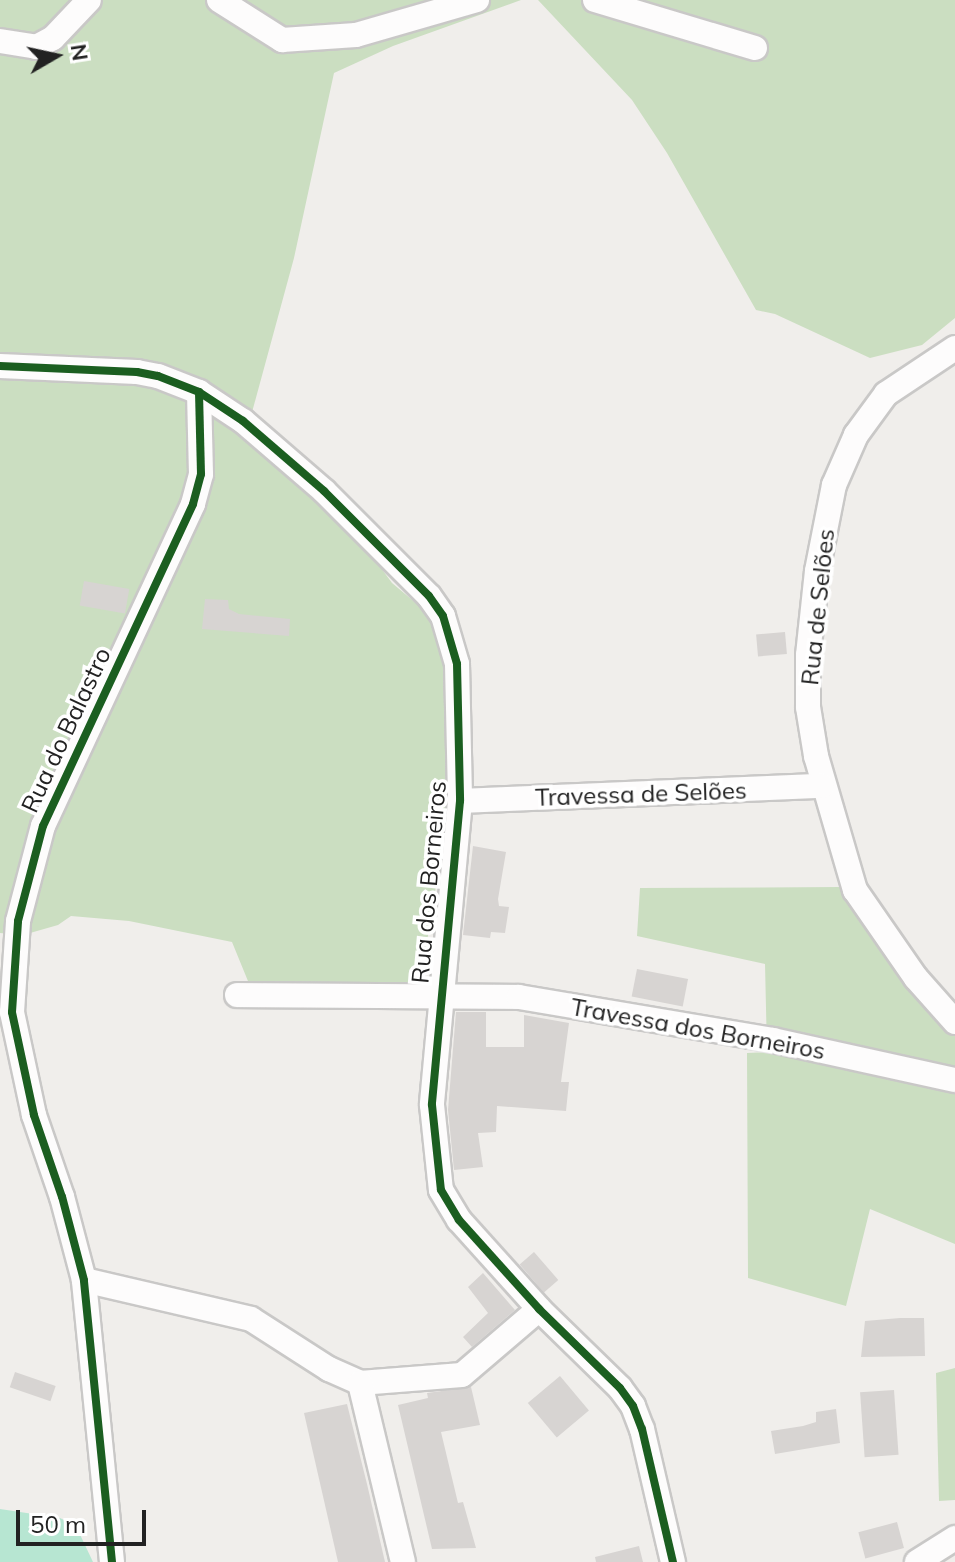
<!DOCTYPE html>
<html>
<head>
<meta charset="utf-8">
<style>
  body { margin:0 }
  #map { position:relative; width:955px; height:1562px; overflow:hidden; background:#f0eeeb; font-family:Mulish,sans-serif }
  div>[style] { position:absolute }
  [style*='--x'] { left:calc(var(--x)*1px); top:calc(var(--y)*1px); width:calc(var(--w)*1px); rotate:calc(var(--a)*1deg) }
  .forest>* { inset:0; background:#cbdec1 }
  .pitch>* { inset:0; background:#b7e6d2 }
  .building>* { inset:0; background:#d7d4d2; transform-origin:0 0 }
  .roads { filter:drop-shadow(2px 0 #c9c8c7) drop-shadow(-2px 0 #c9c8c7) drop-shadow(0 2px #c9c8c7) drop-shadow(0 -2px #c9c8c7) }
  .minor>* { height:24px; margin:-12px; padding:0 12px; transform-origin:12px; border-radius:12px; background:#fdfcfc }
  .cycleway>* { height:8px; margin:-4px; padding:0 4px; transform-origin:4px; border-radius:4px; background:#1b5e20 }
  span { translate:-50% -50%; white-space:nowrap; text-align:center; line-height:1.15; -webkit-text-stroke:7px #fff; paint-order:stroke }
  .street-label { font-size:24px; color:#222 }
  .north { position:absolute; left:16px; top:16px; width:80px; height:80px; -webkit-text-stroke:6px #fff; paint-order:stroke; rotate:81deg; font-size:22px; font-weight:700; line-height:32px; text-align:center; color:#222 }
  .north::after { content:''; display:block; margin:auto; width:28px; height:36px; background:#222; clip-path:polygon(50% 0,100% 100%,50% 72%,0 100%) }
  .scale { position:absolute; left:16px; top:1510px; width:130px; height:36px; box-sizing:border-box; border:4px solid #222; border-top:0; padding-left:10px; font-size:24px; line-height:28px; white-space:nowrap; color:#222; -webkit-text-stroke:6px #fff; paint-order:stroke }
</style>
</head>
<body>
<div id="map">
  <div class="forest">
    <i style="clip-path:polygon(0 0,521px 0,393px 46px,334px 73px,294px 258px,248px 427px,365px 546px,392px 583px,429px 614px,448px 670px,456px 762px,420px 985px,250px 986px,232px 942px,129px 921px,71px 916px,58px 925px,23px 935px,0 933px)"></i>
    <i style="clip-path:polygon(538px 0,955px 0,955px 318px,922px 345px,870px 358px,775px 314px,756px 310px,667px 153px,632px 100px)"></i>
    <i style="clip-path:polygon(840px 887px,872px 912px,941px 1025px,955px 1021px,955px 1244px,870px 1209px,846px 1306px,748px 1278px,747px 1053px,767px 1052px,765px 964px,637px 936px,640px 888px)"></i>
    <i style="clip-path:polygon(955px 1368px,955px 1500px,939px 1501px,936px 1373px)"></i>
  </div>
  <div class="pitch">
    <i style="clip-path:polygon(0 1509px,60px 1518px,76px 1526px,93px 1562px,0 1562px)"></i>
  </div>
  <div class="building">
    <i style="left:84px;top:581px;width:46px;height:25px;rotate:10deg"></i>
    <i style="clip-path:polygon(205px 599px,228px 600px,229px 609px,239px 614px,290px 619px,289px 636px,202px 629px)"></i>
    <i style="left:785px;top:632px;width:22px;height:29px;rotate:85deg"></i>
    <i style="clip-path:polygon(473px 846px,506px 852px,498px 899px,499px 906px,509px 907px,505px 933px,491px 932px,490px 938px,463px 935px)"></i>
    <i style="left:637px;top:969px;width:52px;height:28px;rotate:11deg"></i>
    <i style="clip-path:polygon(456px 1012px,486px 1012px,486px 1047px,524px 1047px,524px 1015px,569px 1023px,561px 1082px,569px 1082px,566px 1111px,497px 1106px,496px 1132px,478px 1133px,483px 1167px,454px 1170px,448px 1110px)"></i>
    <i style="left:534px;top:1252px;width:37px;height:19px;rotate:49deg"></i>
    <i style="clip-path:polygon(483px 1273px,515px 1310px,472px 1347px,463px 1337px,488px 1313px,468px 1287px)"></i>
    <i style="clip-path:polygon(900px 1318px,924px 1318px,925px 1356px,861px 1357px,865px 1321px)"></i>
    <i style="left:15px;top:1372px;width:43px;height:16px;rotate:19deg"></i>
    <i style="left:560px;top:1376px;width:45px;height:42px;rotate:50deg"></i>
    <i style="clip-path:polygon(471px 1387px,480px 1425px,441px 1432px,458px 1503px,463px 1502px,476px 1548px,432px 1549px,398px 1405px,428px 1398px,427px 1393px)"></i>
    <i style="left:894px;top:1390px;width:65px;height:34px;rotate:86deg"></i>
    <i style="clip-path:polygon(347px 1404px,367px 1484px,385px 1562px,338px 1562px,304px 1413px)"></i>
    <i style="clip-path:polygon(836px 1409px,840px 1443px,775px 1454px,771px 1431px,803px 1426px,816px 1422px,816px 1412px)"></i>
    <i style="left:897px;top:1522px;width:27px;height:40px;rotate:75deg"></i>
    <i style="clip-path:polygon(639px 1546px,643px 1562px,596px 1562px,595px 1557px)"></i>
  </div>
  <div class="roads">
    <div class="minor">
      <i style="--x:219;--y:0;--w:75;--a:32.4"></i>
      <i style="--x:282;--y:40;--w:74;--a:-3.9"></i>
      <i style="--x:356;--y:35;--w:126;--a:-16.1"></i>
      <i style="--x:595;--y:0;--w:167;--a:16.7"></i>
      <i style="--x:0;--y:41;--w:36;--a:9"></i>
      <i style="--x:36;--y:47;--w:19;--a:-28"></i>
      <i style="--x:53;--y:38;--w:52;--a:-46.5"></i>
      <i style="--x:955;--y:348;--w:83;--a:146.3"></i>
      <i style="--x:886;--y:394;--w:51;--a:126.2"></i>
      <i style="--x:856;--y:435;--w:55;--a:113.7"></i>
      <i style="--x:834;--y:485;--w:88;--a:101.2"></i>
      <i style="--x:817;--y:571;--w:84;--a:96.1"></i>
      <i style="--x:808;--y:655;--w:52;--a:90"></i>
      <i style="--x:808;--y:707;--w:50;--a:80.7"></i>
      <i style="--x:816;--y:756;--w:140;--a:73.8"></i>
      <i style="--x:855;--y:890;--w:107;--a:55.3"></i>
      <i style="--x:916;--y:978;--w:59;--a:48.4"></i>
      <i style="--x:0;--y:366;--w:137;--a:2.5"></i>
      <i style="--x:137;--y:372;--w:21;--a:11"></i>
      <i style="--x:158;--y:376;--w:44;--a:21.3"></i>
      <i style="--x:199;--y:392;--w:53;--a:33.4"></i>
      <i style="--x:243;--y:421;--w:107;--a:40.8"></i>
      <i style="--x:324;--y:491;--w:148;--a:45"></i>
      <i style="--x:429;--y:596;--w:24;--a:55"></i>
      <i style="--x:443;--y:616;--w:50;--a:73.7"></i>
      <i style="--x:457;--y:664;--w:137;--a:88.7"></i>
      <i style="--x:460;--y:801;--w:305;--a:95.3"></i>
      <i style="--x:432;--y:1105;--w:85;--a:84"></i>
      <i style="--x:441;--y:1190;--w:35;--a:59"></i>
      <i style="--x:459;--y:1220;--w:120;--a:48"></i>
      <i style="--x:539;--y:1309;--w:113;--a:44.3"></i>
      <i style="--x:620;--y:1388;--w:22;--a:54"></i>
      <i style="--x:633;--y:1406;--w:25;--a:69"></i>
      <i style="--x:642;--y:1429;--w:137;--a:76.9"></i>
      <i style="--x:460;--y:801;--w:362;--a:-2.4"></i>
      <i style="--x:237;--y:995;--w:282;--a:0.4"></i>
      <i style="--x:519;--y:997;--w:258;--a:9.6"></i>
      <i style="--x:773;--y:1040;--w:186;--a:12.4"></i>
      <i style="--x:84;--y:1280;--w:171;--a:13.1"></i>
      <i style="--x:251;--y:1319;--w:93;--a:32.7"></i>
      <i style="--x:329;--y:1369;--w:34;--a:24"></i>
      <i style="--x:360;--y:1383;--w:102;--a:-4.5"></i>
      <i style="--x:462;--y:1375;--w:101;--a:-40.6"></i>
      <i style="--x:360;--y:1383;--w:184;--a:76.5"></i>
      <i style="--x:112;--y:1562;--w:283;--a:-95.7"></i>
      <i style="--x:84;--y:1280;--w:86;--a:-104.8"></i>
      <i style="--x:62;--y:1197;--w:87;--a:-108.9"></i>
      <i style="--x:34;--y:1115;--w:105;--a:-102.1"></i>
      <i style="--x:12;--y:1012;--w:91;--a:-86.2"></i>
      <i style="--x:18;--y:921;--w:98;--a:-75.3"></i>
      <i style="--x:43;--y:826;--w:355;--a:-65"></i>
      <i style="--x:193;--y:504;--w:31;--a:-75"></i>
      <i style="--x:201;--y:474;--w:82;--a:-91.4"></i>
      <i style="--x:917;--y:1562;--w:45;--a:-32.3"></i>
    </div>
  </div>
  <div class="cycleway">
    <i style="--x:0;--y:366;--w:137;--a:2.5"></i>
    <i style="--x:137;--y:372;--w:21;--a:11"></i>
    <i style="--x:158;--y:376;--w:44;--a:21.3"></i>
    <i style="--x:199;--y:392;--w:53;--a:33.4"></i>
    <i style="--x:243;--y:421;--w:107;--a:40.8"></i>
    <i style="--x:324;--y:491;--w:148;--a:45"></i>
    <i style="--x:429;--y:596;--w:24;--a:55"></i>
    <i style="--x:443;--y:616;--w:50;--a:73.7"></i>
    <i style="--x:457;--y:664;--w:137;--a:88.7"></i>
    <i style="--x:460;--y:801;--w:305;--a:95.3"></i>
    <i style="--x:432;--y:1105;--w:85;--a:84"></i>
    <i style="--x:441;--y:1190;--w:35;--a:59"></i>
    <i style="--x:459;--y:1220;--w:120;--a:48"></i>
    <i style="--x:539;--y:1309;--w:113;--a:44.3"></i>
    <i style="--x:620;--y:1388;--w:22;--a:54"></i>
    <i style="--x:633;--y:1406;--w:25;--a:69"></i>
    <i style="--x:642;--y:1429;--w:137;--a:76.9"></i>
    <i style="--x:112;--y:1562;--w:283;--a:-95.7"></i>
    <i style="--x:84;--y:1280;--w:86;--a:-104.8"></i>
    <i style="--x:62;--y:1197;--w:87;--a:-108.9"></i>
    <i style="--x:34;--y:1115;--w:105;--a:-102.1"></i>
    <i style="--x:12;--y:1012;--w:91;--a:-86.2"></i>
    <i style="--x:18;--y:921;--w:98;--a:-75.3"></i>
    <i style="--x:43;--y:826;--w:355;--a:-65"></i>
    <i style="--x:193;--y:504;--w:31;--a:-75"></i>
    <i style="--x:201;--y:474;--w:82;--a:-91.4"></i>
  </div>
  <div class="street-label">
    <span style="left:818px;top:607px;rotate:-84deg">Rua de Selões</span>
    <span style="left:66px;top:730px;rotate:-65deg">Rua do Balastro</span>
    <span style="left:641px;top:794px;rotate:-2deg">Travessa de Selões</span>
    <span style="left:429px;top:882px;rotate:-85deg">Rua dos Borneiros</span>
    <span style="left:698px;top:1029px;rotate:10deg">Travessa dos Borneiros</span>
  </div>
  <div class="north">N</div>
  <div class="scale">50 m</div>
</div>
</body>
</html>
